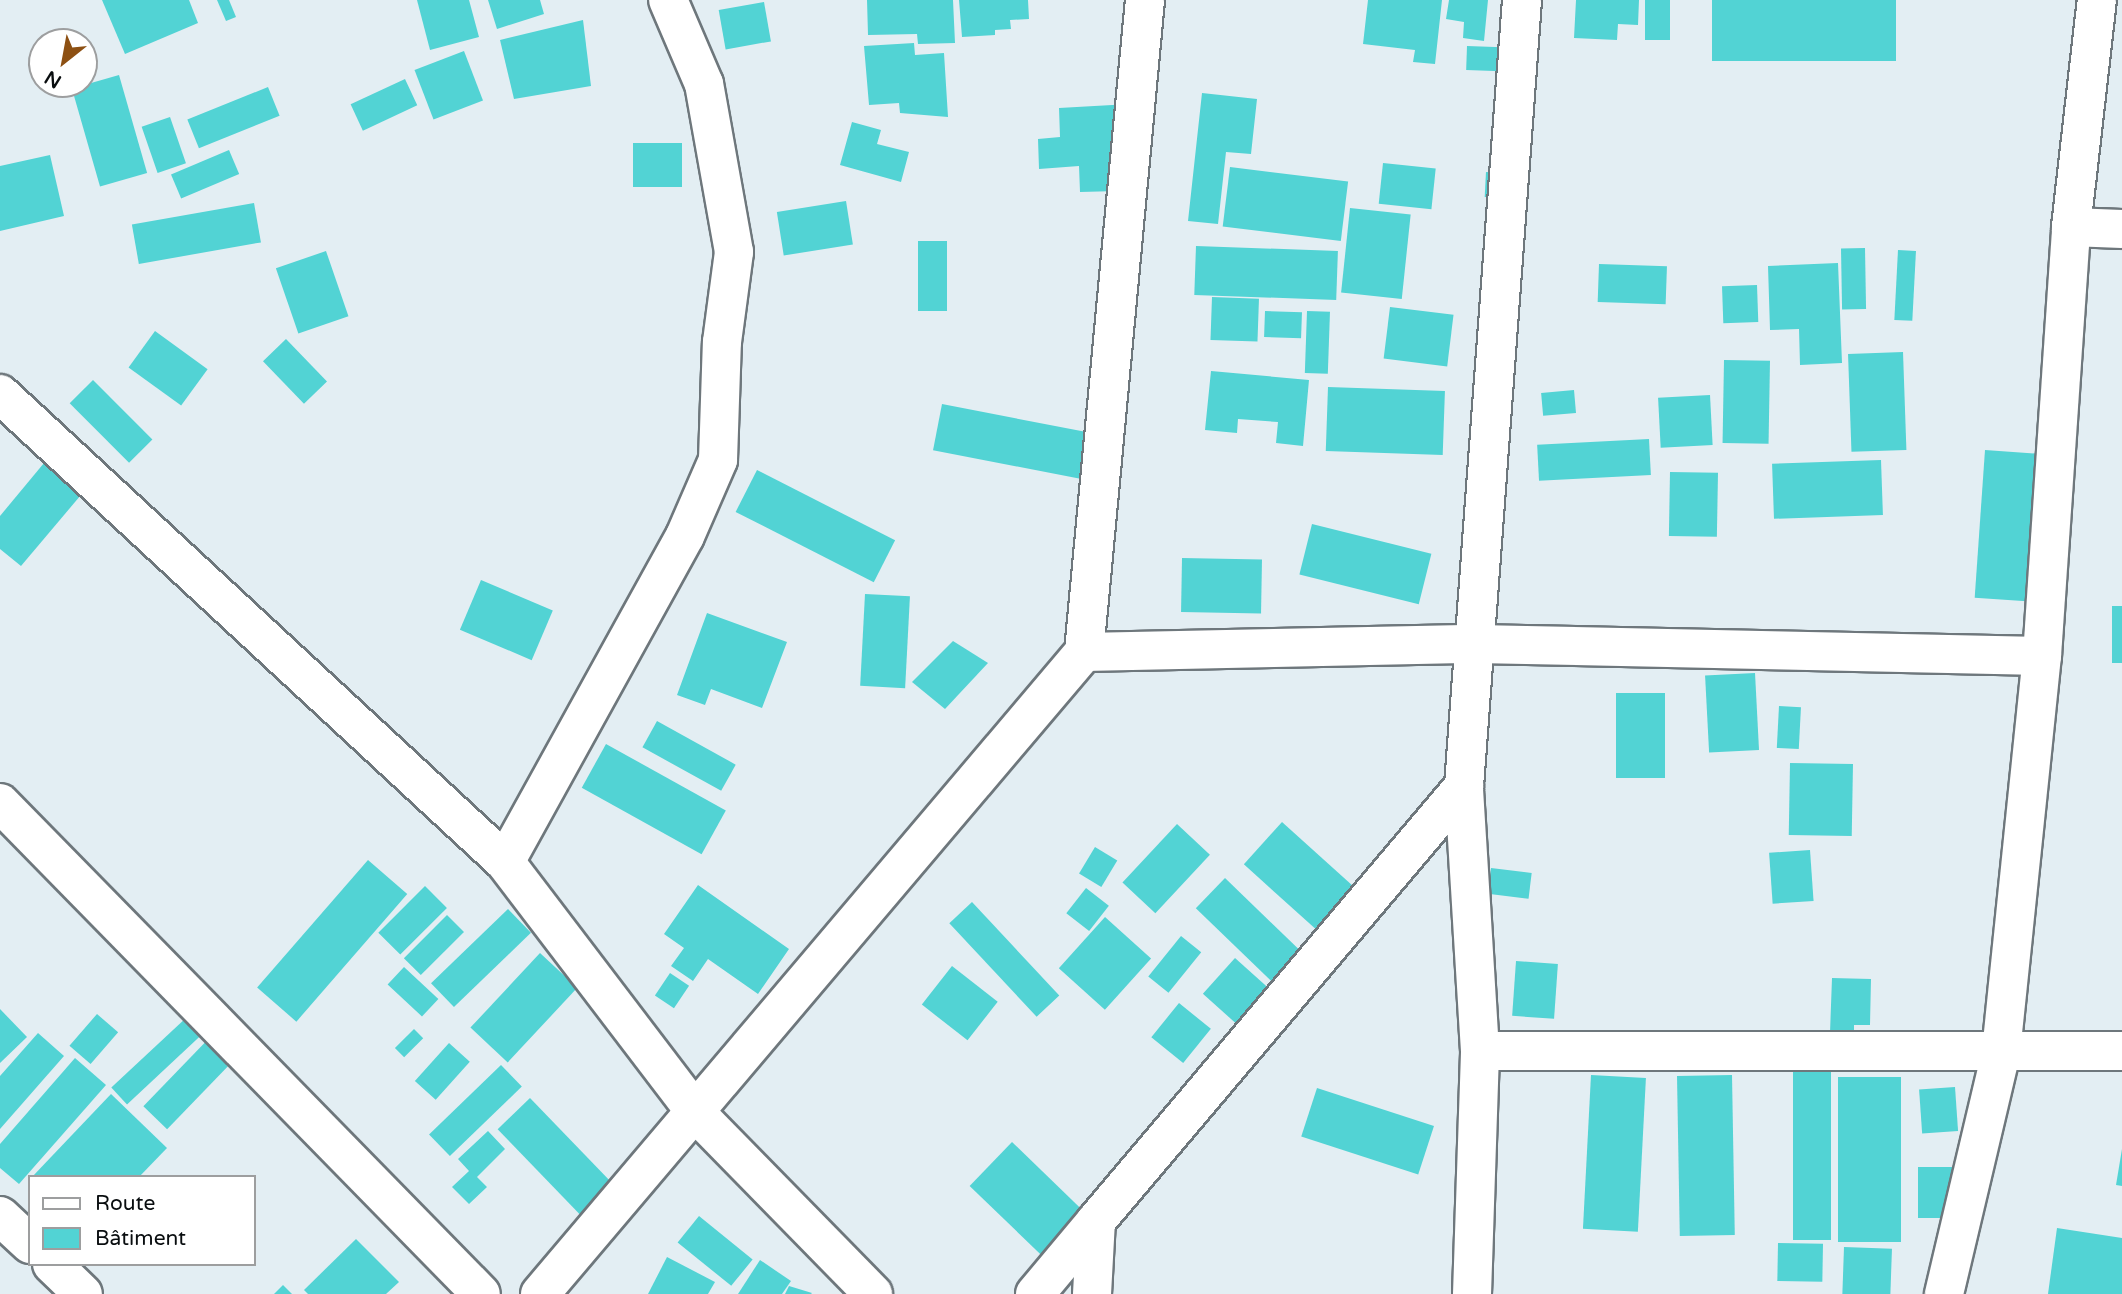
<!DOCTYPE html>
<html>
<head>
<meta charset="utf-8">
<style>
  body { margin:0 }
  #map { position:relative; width:2122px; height:1294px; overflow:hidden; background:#e3eef3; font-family:"Varela Round",sans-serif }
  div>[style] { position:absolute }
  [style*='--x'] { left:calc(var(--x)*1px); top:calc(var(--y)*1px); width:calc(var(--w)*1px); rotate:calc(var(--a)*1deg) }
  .building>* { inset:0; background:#52d3d4; transform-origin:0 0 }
  .roads { filter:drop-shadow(2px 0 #6e777c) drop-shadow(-2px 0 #6e777c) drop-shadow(0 2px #6e777c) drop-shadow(0 -2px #6e777c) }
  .street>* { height:38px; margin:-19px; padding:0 19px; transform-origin:19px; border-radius:19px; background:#fff }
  span { translate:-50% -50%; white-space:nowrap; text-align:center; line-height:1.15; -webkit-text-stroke:6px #fff; paint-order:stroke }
  .legend { position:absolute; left:28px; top:1175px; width:228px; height:91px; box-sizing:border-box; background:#fff; border:2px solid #9d9e9f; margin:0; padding:9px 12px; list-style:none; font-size:21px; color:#090d0f }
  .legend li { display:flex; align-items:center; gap:14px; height:35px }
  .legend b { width:35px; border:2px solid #9d9e9f }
  .north { position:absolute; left:28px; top:28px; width:70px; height:70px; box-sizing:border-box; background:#fff; border:2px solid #9d9e9f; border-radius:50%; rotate:211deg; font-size:19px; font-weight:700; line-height:28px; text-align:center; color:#090d0f }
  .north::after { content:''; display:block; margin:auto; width:24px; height:32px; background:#8d5013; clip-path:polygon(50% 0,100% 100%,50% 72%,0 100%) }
</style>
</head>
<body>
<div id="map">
  <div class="building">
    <i style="clip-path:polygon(102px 0,189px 0,198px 23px,125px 54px)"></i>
    <i style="clip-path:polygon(217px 0,229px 0,236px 17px,226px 21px)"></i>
    <i style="clip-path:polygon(417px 0,469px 0,479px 37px,430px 50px)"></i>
    <i style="clip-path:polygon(488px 0,540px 0,544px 14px,497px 29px)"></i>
    <i style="clip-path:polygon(867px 0,953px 0,955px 43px,918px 44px,917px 34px,868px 35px)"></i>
    <i style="clip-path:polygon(959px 0,1028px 0,1029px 19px,1010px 20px,1011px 29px,995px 30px,995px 35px,962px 37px)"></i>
    <i style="clip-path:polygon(1368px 0,1442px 0,1435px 64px,1413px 62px,1415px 50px,1363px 44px)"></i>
    <i style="clip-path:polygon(1449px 0,1488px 0,1484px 41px,1463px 38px,1464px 22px,1446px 19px)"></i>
    <i style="clip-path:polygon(1576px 0,1639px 0,1638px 25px,1618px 24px,1617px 40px,1574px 38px)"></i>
    <i style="left:1645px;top:0;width:25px;height:40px"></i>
    <i style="left:1712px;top:0;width:184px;height:61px"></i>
    <i style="left:764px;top:2px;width:40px;height:46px;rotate:80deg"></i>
    <i style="clip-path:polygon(583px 20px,591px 86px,514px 99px,500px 40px)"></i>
    <i style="clip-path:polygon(914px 43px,915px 55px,944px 53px,948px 117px,900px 113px,899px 103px,869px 105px,864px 46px)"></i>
    <i style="left:1467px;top:46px;width:35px;height:24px;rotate:2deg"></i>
    <i style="left:464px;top:51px;width:53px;height:53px;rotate:69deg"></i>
    <i style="left:119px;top:75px;width:102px;height:49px;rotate:74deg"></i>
    <i style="left:405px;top:79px;width:29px;height:60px;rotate:65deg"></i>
    <i style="left:268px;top:87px;width:31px;height:87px;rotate:68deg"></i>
    <i style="clip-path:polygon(1202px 93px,1257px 99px,1251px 154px,1226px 152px,1218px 224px,1188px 221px)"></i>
    <i style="clip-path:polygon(1130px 104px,1118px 191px,1080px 192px,1079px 166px,1039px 169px,1038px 139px,1060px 137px,1059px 108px)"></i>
    <i style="left:170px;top:117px;width:49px;height:30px;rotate:71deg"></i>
    <i style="clip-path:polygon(852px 122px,881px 130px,877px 144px,909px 152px,901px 182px,840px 165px)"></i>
    <i style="left:633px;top:143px;width:49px;height:44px"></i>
    <i style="left:229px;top:150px;width:26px;height:63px;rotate:67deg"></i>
    <i style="clip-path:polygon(50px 155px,64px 216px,0 231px,0 166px)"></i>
    <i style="left:1383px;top:163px;width:53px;height:41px;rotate:6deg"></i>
    <i style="left:1230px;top:167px;width:119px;height:60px;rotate:7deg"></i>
    <i style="left:1486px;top:172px;width:19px;height:25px;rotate:3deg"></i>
    <i style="left:846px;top:201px;width:44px;height:70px;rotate:81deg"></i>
    <i style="left:254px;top:203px;width:40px;height:124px;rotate:80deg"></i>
    <i style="left:1350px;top:208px;width:61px;height:85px;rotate:6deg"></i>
    <i style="left:918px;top:241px;width:29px;height:70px"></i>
    <i style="left:1196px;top:246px;width:142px;height:49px;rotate:2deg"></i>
    <i style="left:1865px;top:248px;width:61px;height:24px;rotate:89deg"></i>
    <i style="left:1898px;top:250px;width:18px;height:70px;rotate:3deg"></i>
    <i style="left:326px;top:251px;width:69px;height:53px;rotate:71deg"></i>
    <i style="clip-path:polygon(1838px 263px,1842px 363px,1800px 365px,1799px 329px,1770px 330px,1768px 266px)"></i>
    <i style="left:1599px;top:264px;width:68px;height:38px;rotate:2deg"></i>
    <i style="left:1757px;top:285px;width:37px;height:35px;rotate:88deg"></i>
    <i style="left:1212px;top:297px;width:47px;height:43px;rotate:2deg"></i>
    <i style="left:1390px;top:307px;width:64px;height:52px;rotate:7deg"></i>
    <i style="left:1265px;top:311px;width:37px;height:26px;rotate:2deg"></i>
    <i style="left:1307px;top:311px;width:23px;height:62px;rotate:2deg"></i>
    <i style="left:155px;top:331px;width:65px;height:45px;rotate:36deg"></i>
    <i style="left:286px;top:339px;width:59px;height:32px;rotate:46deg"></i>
    <i style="left:1903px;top:352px;width:98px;height:55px;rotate:88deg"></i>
    <i style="left:1724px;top:360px;width:46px;height:83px;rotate:1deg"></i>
    <i style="clip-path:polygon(1211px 371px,1309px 380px,1303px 446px,1276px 443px,1278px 422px,1238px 419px,1237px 433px,1205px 430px)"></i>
    <i style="left:93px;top:380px;width:84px;height:33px;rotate:45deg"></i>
    <i style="left:1328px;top:387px;width:117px;height:64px;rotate:2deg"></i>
    <i style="left:1574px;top:390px;width:23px;height:33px;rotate:85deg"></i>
    <i style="left:1710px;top:395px;width:50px;height:52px;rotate:87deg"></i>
    <i style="left:942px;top:404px;width:167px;height:47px;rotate:11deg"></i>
    <i style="left:1649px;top:439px;width:36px;height:112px;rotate:87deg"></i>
    <i style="left:1985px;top:450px;width:65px;height:148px;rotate:4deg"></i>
    <i style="clip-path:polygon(49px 457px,86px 489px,21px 566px,0 549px,0 516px)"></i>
    <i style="left:1881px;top:460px;width:55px;height:109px;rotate:88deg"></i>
    <i style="left:757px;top:470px;width:155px;height:47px;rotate:27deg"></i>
    <i style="left:1670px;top:472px;width:48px;height:64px;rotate:1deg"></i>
    <i style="left:1312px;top:524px;width:123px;height:52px;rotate:14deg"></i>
    <i style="left:1182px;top:558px;width:80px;height:54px;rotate:1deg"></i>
    <i style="left:481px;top:580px;width:78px;height:54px;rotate:23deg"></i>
    <i style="left:865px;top:594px;width:45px;height:92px;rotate:3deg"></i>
    <i style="left:2112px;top:606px;width:10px;height:57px"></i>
    <i style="clip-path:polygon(707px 613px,787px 642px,762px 708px,711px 689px,705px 705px,677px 695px)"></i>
    <i style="clip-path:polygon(953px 641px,988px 663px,945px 709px,912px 682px)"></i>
    <i style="left:1755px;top:673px;width:77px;height:50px;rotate:87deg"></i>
    <i style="left:1616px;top:693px;width:49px;height:85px"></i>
    <i style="left:1779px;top:706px;width:22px;height:42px;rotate:3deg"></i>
    <i style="left:657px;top:721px;width:90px;height:30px;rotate:29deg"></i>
    <i style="left:606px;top:744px;width:137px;height:50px;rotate:29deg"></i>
    <i style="left:1790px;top:763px;width:63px;height:72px;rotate:1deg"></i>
    <i style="left:1282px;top:822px;width:97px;height:57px;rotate:42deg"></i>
    <i style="left:1177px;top:824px;width:45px;height:80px;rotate:43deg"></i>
    <i style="left:1095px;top:847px;width:26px;height:31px;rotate:31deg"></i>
    <i style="left:1810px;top:850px;width:51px;height:41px;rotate:86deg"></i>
    <i style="left:368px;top:860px;width:52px;height:169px;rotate:41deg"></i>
    <i style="left:1491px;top:868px;width:41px;height:26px;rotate:7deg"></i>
    <i style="left:1225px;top:878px;width:126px;height:42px;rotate:44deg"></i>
    <i style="clip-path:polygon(698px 885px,789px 949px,758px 994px,708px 959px,693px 981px,671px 966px,684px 948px,664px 934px)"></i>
    <i style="left:425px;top:886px;width:31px;height:66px;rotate:45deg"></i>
    <i style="left:1086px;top:888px;width:29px;height:32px;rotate:38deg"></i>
    <i style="left:972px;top:902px;width:128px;height:31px;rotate:47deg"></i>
    <i style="left:508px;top:909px;width:33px;height:107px;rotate:46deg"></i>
    <i style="left:447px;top:915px;width:24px;height:61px;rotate:45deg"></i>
    <i style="left:1105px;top:917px;width:62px;height:69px;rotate:42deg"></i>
    <i style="left:1181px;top:936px;width:26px;height:52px;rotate:39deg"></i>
    <i style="left:540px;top:953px;width:51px;height:102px;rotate:43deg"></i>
    <i style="left:1235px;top:958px;width:48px;height:48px;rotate:42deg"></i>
    <i style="left:1516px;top:961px;width:42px;height:55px;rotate:4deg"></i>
    <i style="left:952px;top:966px;width:58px;height:49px;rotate:38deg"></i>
    <i style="left:404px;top:967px;width:47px;height:24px;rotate:43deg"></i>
    <i style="left:670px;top:973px;width:23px;height:27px;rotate:34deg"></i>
    <i style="clip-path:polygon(1832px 978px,1871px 979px,1870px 1025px,1854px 1025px,1854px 1034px,1830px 1033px)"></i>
    <i style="left:202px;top:1003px;width:23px;height:124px;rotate:47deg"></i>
    <i style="left:1179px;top:1003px;width:41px;height:44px;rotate:39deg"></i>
    <i style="clip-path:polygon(0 1009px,27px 1037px,0 1063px)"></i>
    <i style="left:97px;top:1014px;width:28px;height:42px;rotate:41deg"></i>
    <i style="left:414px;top:1029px;width:13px;height:27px;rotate:45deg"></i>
    <i style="left:217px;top:1030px;width:33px;height:106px;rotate:44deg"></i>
    <i style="clip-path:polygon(38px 1033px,64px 1056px,0 1129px,0 1076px)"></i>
    <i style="left:449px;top:1043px;width:28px;height:51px;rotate:42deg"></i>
    <i style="clip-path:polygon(75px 1058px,106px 1085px,19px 1184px,0 1168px,0 1144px)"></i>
    <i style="left:501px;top:1065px;width:30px;height:100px;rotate:46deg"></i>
    <i style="left:1793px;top:1072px;width:38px;height:168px"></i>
    <i style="left:1591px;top:1075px;width:55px;height:154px;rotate:3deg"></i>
    <i style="left:1732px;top:1075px;width:160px;height:55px;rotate:89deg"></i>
    <i style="left:1838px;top:1077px;width:63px;height:165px"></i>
    <i style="left:1955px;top:1087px;width:44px;height:36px;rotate:86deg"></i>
    <i style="left:1317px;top:1088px;width:123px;height:51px;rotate:18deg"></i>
    <i style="clip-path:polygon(111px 1094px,167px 1148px,139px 1177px,32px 1177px)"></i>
    <i style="left:530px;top:1098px;width:124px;height:45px;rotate:46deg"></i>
    <i style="clip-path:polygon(488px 1131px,505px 1149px,477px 1177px,487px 1187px,469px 1204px,452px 1187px,469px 1171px,458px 1159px)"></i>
    <i style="left:1012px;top:1142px;width:101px;height:61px;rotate:44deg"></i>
    <i style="clip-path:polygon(2122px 1149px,2122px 1186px,2116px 1185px)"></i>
    <i style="left:1918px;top:1167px;width:35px;height:51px"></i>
    <i style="left:699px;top:1216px;width:69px;height:34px;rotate:39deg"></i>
    <i style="clip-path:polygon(2057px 1228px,2122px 1238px,2122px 1294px,2048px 1294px)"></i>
    <i style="clip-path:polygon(356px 1239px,399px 1282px,386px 1294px,308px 1294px,304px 1290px)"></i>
    <i style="left:1778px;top:1243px;width:45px;height:38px;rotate:1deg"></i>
    <i style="left:1844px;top:1247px;width:48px;height:47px;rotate:2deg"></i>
    <i style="clip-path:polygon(667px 1257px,715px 1282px,708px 1294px,648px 1294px)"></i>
    <i style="clip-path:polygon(760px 1260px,791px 1281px,782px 1294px,738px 1294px)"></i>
    <i style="clip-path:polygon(283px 1285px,292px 1294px,274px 1294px)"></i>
    <i style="clip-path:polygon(789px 1286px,812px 1293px,811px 1294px,785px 1294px)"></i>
  </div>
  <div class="roads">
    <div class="street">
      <i style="--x:2071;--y:227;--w:51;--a:2.2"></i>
      <i style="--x:0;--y:394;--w:689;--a:42.82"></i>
      <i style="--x:505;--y:862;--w:315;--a:52.7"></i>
      <i style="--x:696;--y:1113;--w:253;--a:45.6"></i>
      <i style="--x:1084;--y:652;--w:392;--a:-1.2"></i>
      <i style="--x:1476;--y:644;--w:566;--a:1.21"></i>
      <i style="--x:0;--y:803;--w:687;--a:45.59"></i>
      <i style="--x:505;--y:862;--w:372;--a:-61.1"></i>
      <i style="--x:685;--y:536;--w:83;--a:-66.5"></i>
      <i style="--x:718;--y:460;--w:118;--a:-88.1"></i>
      <i style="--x:722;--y:342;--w:91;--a:-82.4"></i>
      <i style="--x:734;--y:252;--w:171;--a:-100.1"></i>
      <i style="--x:704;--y:84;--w:91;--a:-113.2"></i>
      <i style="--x:1480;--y:1051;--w:642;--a:0"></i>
      <i style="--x:0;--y:1216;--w:41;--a:43"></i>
      <i style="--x:52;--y:1264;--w:43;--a:44.1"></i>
      <i style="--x:540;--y:1294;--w:841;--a:-49.72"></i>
      <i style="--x:1084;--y:652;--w:655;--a:-84.66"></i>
      <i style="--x:1035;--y:1294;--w:95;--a:-50.1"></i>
      <i style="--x:1092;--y:1294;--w:73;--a:-86.9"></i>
      <i style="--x:1096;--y:1221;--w:570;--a:-49.77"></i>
      <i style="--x:1472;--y:1294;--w:243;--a:-88.1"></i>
      <i style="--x:1480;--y:1051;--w:265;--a:-93.5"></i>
      <i style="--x:1464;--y:786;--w:788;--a:-85.78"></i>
      <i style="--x:1944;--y:1294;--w:249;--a:-76.7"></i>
      <i style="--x:2001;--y:1052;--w:398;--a:-84.1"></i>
      <i style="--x:2042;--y:656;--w:430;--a:-86.1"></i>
      <i style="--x:2071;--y:227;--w:228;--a:-83.5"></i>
    </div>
  </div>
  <ul class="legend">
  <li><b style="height:9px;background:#fff"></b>Route</li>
  <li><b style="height:19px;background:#52d3d4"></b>Bâtiment</li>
  </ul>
  <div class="north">N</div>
</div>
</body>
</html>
